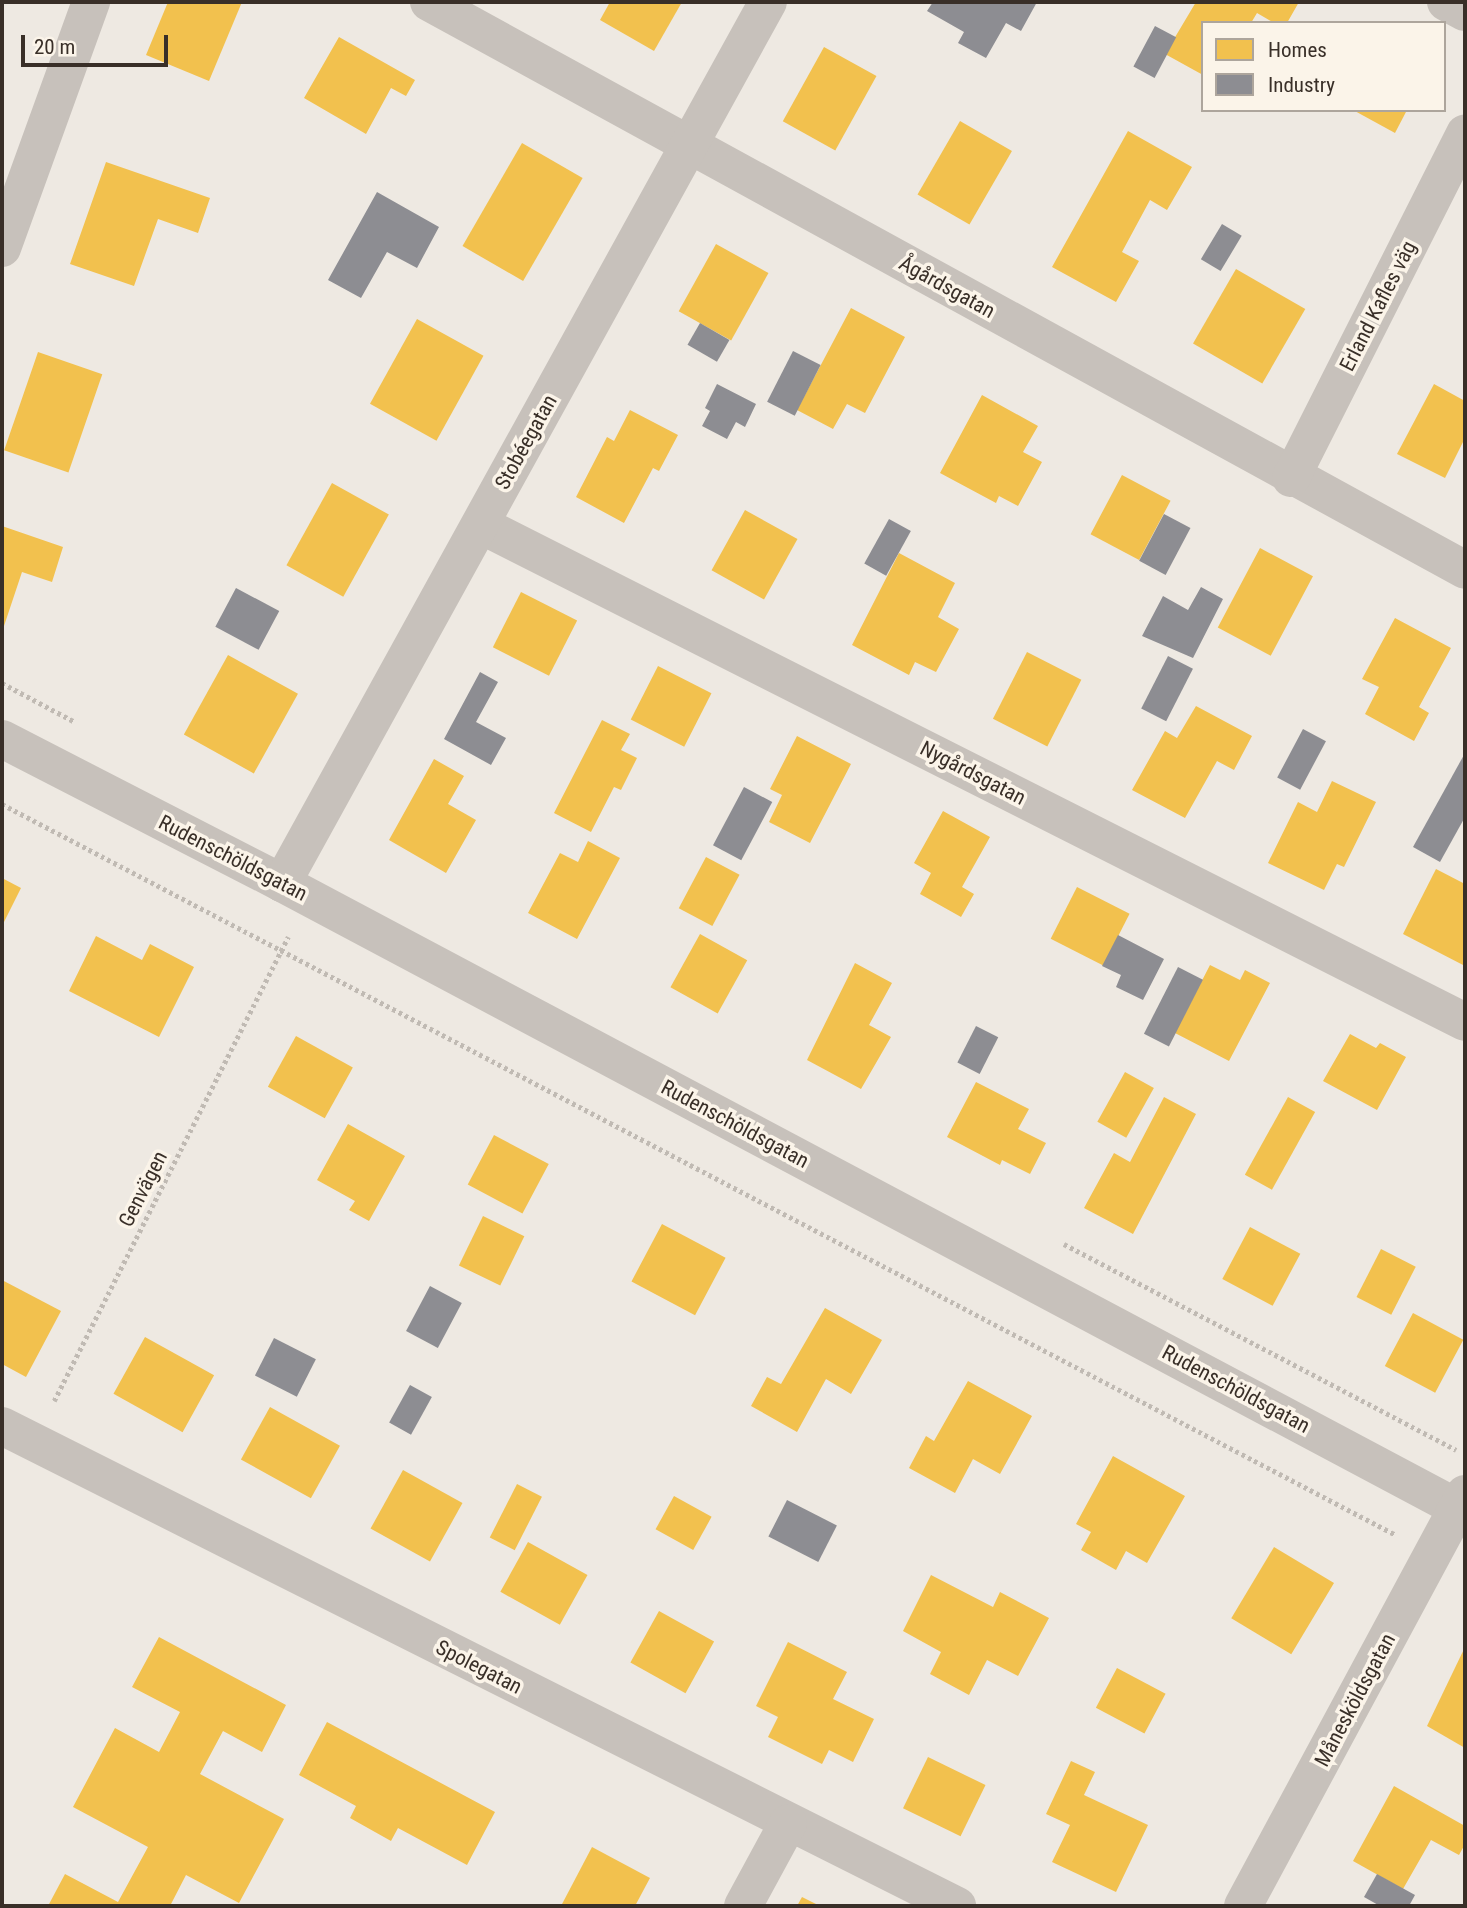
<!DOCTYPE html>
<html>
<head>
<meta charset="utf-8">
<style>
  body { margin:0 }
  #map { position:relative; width:1467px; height:1908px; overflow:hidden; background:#eee9e2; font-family:"Roboto Condensed",sans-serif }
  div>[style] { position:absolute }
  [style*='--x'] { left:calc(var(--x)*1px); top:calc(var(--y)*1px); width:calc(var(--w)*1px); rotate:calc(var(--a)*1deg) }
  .homes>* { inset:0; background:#f2c14e; transform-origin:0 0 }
  .industry>* { inset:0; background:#8d8d92; transform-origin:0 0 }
  .path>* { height:4.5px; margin-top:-2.25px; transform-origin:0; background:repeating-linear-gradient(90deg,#c0bab3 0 3.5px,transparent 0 7px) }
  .minor>* { height:38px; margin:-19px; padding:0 19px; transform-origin:19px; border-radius:19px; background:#c7c1bb }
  span { translate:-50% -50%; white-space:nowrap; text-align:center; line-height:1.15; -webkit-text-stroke:7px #fbf4e9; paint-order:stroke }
  .street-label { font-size:21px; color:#392f28 }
  .frame { position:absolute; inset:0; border:4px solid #392f28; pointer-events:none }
  .legend { position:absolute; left:1201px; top:21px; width:245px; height:91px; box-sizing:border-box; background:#fbf4e9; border:2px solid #ada59c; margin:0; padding:9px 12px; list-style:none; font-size:21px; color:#392f28 }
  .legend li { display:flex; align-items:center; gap:14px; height:35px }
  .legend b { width:35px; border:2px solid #ada59c }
  .scale { position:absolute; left:21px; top:35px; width:147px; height:32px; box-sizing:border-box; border:4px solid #392f28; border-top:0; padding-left:9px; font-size:21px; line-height:24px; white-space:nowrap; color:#392f28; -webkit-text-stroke:5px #fbf4e9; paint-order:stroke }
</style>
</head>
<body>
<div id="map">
  <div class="homes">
    <i style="clip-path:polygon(168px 2px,242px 2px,209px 81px,146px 55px)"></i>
    <i style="clip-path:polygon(610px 2px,682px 2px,654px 51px,600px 20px)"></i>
    <i style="clip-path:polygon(1196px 2px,1299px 2px,1287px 23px,1274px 23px,1257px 13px,1251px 23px,1203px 23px,1203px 75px,1165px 54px)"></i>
    <i style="clip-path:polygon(339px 37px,415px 80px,406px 96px,391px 88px,366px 134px,304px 98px)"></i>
    <i style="left:824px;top:47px;width:60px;height:85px;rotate:29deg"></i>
    <i style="clip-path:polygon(1353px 110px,1407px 110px,1395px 133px)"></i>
    <i style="left:960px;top:121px;width:60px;height:85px;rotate:30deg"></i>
    <i style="clip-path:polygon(1128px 131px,1192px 167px,1167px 210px,1150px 200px,1122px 252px,1139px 261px,1116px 302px,1052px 267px)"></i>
    <i style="left:522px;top:143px;width:70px;height:119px;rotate:30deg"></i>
    <i style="clip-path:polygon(106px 162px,210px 198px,198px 233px,158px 219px,134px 286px,70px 264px)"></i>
    <i style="left:716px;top:244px;width:60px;height:77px;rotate:29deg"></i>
    <i style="left:1236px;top:269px;width:80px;height:86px;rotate:30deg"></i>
    <i style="clip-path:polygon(851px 308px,905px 337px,865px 413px,847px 404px,833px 429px,797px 410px)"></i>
    <i style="left:417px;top:319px;width:76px;height:97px;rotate:29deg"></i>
    <i style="left:38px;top:352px;width:68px;height:104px;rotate:19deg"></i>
    <i style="clip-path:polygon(1434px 384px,1465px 401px,1465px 438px,1445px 478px,1397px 454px)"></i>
    <i style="clip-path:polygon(982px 395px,1038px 426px,1023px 452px,1042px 462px,1018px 506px,999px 496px,996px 503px,940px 473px)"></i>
    <i style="clip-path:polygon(630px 410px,678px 435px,659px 471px,653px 468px,624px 523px,576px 497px,607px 437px,614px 441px)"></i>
    <i style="left:1122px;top:475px;width:55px;height:67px;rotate:28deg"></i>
    <i style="left:332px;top:483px;width:65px;height:94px;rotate:29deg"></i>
    <i style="left:745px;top:510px;width:60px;height:69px;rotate:29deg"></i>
    <i style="clip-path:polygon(2px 526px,63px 547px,52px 582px,22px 572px,4px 626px)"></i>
    <i style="left:1260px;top:548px;width:60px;height:90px;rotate:28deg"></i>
    <i style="clip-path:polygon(899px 553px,955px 583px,938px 617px,959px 629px,936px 672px,915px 662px,909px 675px,852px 645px)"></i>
    <i style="left:521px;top:592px;width:63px;height:62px;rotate:27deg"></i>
    <i style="clip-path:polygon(1395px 618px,1451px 648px,1419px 707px,1429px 713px,1414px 741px,1365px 714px,1379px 687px,1362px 679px)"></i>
    <i style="left:1027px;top:652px;width:61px;height:75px;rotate:27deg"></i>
    <i style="left:228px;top:655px;width:80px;height:91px;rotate:29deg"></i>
    <i style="left:658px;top:666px;width:60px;height:60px;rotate:27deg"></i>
    <i style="clip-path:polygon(1196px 706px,1252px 736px,1234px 770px,1217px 761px,1185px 818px,1132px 790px,1165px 731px,1177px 738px)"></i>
    <i style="clip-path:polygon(602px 720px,630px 734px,621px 750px,637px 758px,621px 790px,614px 787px,591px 832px,554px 813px)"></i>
    <i style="clip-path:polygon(797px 736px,851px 764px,810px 843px,769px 822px,782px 795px,770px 789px)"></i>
    <i style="clip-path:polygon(434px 759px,464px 776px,448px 804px,476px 820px,446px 873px,389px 840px)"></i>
    <i style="clip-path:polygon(1332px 781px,1376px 802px,1344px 867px,1337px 864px,1324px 890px,1268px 863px,1298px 802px,1317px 812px)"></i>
    <i style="clip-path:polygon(943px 811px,990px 837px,962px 887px,974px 894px,961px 917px,920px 894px,931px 873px,914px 863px)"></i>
    <i style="clip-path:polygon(588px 841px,620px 858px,577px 939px,528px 913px,560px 853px,578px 862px)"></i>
    <i style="left:706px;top:857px;width:38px;height:58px;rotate:28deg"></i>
    <i style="clip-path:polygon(1436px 869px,1465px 884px,1465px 966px,1403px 934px)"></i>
    <i style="clip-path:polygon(2px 878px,21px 888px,2px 926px)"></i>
    <i style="left:1077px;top:887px;width:59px;height:58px;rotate:27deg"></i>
    <i style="left:700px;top:934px;width:54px;height:61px;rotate:29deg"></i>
    <i style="clip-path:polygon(96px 936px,142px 960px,150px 944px,194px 967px,159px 1037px,69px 991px)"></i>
    <i style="clip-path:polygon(855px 963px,892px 983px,869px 1025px,891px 1037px,861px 1089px,807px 1060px)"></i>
    <i style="clip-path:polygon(1210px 965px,1240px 980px,1245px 970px,1270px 983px,1229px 1061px,1175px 1033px)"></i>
    <i style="clip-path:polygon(1350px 1034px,1376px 1048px,1380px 1043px,1406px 1057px,1377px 1110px,1323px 1081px)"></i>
    <i style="left:296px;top:1036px;width:65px;height:58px;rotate:29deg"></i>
    <i style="left:1125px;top:1072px;width:33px;height:57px;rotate:29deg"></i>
    <i style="clip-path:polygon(976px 1082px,1029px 1109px,1018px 1129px,1046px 1143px,1030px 1174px,1002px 1160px,1000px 1165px,947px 1137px)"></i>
    <i style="clip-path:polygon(1164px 1097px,1196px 1114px,1133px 1234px,1084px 1208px,1114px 1153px,1130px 1162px)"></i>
    <i style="left:1288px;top:1097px;width:31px;height:89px;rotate:29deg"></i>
    <i style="clip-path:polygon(348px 1124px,405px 1156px,369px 1221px,349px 1210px,355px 1201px,317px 1180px)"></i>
    <i style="left:494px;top:1135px;width:62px;height:56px;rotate:28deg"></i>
    <i style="left:483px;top:1216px;width:46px;height:55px;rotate:26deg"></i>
    <i style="left:662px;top:1224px;width:72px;height:65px;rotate:28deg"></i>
    <i style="left:1250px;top:1227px;width:57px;height:59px;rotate:28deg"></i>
    <i style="left:1381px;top:1249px;width:39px;height:54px;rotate:27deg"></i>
    <i style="clip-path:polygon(2px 1280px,61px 1311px,26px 1377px,2px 1364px)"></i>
    <i style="clip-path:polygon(825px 1308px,882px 1340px,851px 1394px,826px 1379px,797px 1432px,751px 1406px,767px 1377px,781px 1384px)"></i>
    <i style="left:1413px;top:1313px;width:57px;height:60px;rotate:28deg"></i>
    <i style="left:145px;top:1337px;width:79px;height:65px;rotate:29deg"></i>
    <i style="clip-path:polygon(968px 1381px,1032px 1416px,1000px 1474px,973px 1459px,955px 1493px,909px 1468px,926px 1436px,934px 1441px)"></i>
    <i style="left:270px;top:1407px;width:80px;height:60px;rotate:29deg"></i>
    <i style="clip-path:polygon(1113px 1456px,1185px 1496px,1147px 1563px,1126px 1551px,1116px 1570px,1081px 1550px,1091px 1532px,1076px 1524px)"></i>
    <i style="left:403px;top:1470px;width:68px;height:67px;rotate:29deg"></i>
    <i style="left:517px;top:1484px;width:28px;height:60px;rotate:27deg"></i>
    <i style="left:674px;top:1496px;width:43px;height:38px;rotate:29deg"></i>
    <i style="left:528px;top:1542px;width:68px;height:57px;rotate:29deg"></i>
    <i style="left:1274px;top:1547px;width:70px;height:83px;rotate:31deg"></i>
    <i style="clip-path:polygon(931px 1575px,993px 1607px,1000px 1592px,1049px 1618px,1018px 1676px,987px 1660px,969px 1695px,930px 1674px,941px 1652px,903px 1631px)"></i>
    <i style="left:659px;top:1611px;width:63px;height:59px;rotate:29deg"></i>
    <i style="clip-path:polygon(159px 1637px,286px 1705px,262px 1752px,223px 1731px,200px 1774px,284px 1819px,239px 1903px,186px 1875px,170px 1906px,48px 1906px,65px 1874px,118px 1902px,148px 1847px,73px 1807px,115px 1728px,159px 1752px,180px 1712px,132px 1687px)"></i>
    <i style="clip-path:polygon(788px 1642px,847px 1672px,833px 1699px,874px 1719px,853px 1762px,829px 1750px,822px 1764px,768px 1737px,778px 1717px,756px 1706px)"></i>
    <i style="clip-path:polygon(1465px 1647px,1465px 1748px,1427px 1726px)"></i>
    <i style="left:1117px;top:1668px;width:55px;height:45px;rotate:28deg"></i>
    <i style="clip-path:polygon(327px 1722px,495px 1812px,467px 1865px,398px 1828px,391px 1841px,350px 1818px,356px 1806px,299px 1775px)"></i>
    <i style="left:928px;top:1757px;width:64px;height:57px;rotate:26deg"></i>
    <i style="clip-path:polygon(1071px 1761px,1095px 1772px,1084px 1795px,1148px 1825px,1116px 1892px,1052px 1862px,1070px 1825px,1046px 1814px)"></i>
    <i style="clip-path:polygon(1394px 1786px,1465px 1826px,1465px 1844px,1459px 1855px,1431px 1840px,1403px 1889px,1353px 1861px)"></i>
    <i style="clip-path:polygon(592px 1847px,650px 1878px,635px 1906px,561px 1906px)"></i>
    <i style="clip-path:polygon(802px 1897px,820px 1906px,797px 1906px)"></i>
  </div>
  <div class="industry">
    <i style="clip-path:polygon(933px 2px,1037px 2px,1021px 31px,1006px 23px,986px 58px,958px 43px,964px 32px,927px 11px)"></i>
    <i style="left:1155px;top:26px;width:24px;height:46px;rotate:28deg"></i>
    <i style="clip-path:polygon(377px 192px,439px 227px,417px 268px,387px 252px,361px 298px,328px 280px)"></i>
    <i style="left:1222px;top:224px;width:23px;height:41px;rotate:31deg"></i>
    <i style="left:700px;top:323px;width:34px;height:25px;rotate:30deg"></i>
    <i style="left:793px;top:351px;width:31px;height:57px;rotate:27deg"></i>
    <i style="clip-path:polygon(717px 384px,756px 404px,745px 427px,736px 422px,727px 439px,702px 426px,710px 411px,705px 408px)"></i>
    <i style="left:1164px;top:514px;width:30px;height:53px;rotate:28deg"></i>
    <i style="left:889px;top:519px;width:25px;height:51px;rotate:29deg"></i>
    <i style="clip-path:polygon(1201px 587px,1223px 599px,1193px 658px,1142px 636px,1163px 596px,1188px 610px)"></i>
    <i style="left:236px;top:588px;width:49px;height:44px;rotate:28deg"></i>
    <i style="left:1168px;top:656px;width:28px;height:59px;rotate:27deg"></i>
    <i style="clip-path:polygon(480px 672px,498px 682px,476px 722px,506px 738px,491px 765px,444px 739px)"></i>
    <i style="left:1303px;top:729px;width:26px;height:55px;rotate:28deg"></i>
    <i style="clip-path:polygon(1465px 753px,1465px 817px,1440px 862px,1413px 847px)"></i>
    <i style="left:744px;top:787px;width:32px;height:66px;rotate:28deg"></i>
    <i style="clip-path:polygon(1118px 935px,1164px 959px,1143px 1000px,1116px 987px,1121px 975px,1102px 966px)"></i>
    <i style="left:1178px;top:967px;width:28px;height:75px;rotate:27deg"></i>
    <i style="left:976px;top:1026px;width:25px;height:41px;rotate:27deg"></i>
    <i style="left:430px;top:1286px;width:36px;height:51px;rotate:28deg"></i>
    <i style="left:274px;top:1338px;width:47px;height:42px;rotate:27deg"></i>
    <i style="left:410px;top:1385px;width:25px;height:43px;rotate:29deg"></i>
    <i style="left:787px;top:1500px;width:56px;height:41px;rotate:27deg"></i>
    <i style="clip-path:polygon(1377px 1874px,1415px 1895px,1409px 1906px,1380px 1906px,1364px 1897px)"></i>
  </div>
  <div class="path">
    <i style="--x:2;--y:683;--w:83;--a:28.1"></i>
    <i style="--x:2;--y:804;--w:1572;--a:27.67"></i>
    <i style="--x:1064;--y:1244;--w:443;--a:27.7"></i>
    <i style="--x:54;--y:1401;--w:520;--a:-63.24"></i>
  </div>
  <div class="minor">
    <i style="--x:429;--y:2;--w:1181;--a:28.73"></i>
    <i style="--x:1446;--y:2;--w:21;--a:28"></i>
    <i style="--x:2;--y:248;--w:262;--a:-70.1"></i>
    <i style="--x:1291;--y:478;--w:386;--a:-63.2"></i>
    <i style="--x:481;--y:525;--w:1102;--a:26.8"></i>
    <i style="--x:2;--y:739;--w:315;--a:27.2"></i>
    <i style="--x:282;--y:883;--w:1340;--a:28"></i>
    <i style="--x:282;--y:883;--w:1006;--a:-61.12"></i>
    <i style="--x:2;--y:1426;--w:1069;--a:26.68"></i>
    <i style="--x:743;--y:1906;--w:94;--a:-61.5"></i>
    <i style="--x:1243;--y:1906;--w:468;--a:-61.7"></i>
  </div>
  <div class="street-label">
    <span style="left:947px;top:287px;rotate:29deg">Ågårdsgatan</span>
    <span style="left:1378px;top:306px;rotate:-63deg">Erland Kafles väg</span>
    <span style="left:526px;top:442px;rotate:-61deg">Stobéegatan</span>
    <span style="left:973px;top:773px;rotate:27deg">Nygårdsgatan</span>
    <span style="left:233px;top:858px;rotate:27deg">Rudenschöldsgatan</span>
    <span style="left:735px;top:1124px;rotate:28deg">Rudenschöldsgatan</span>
    <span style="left:143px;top:1189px;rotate:-63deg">Genvägen</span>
    <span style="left:1236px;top:1389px;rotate:28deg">Rudenschöldsgatan</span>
    <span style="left:479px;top:1667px;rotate:27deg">Spolegatan</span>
    <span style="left:1355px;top:1700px;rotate:-62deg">Månesköldsgatan</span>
  </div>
  <div class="frame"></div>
  <ul class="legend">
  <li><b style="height:19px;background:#f2c14e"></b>Homes</li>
  <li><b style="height:19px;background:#8d8d92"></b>Industry</li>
  </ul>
  <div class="scale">20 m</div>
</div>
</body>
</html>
